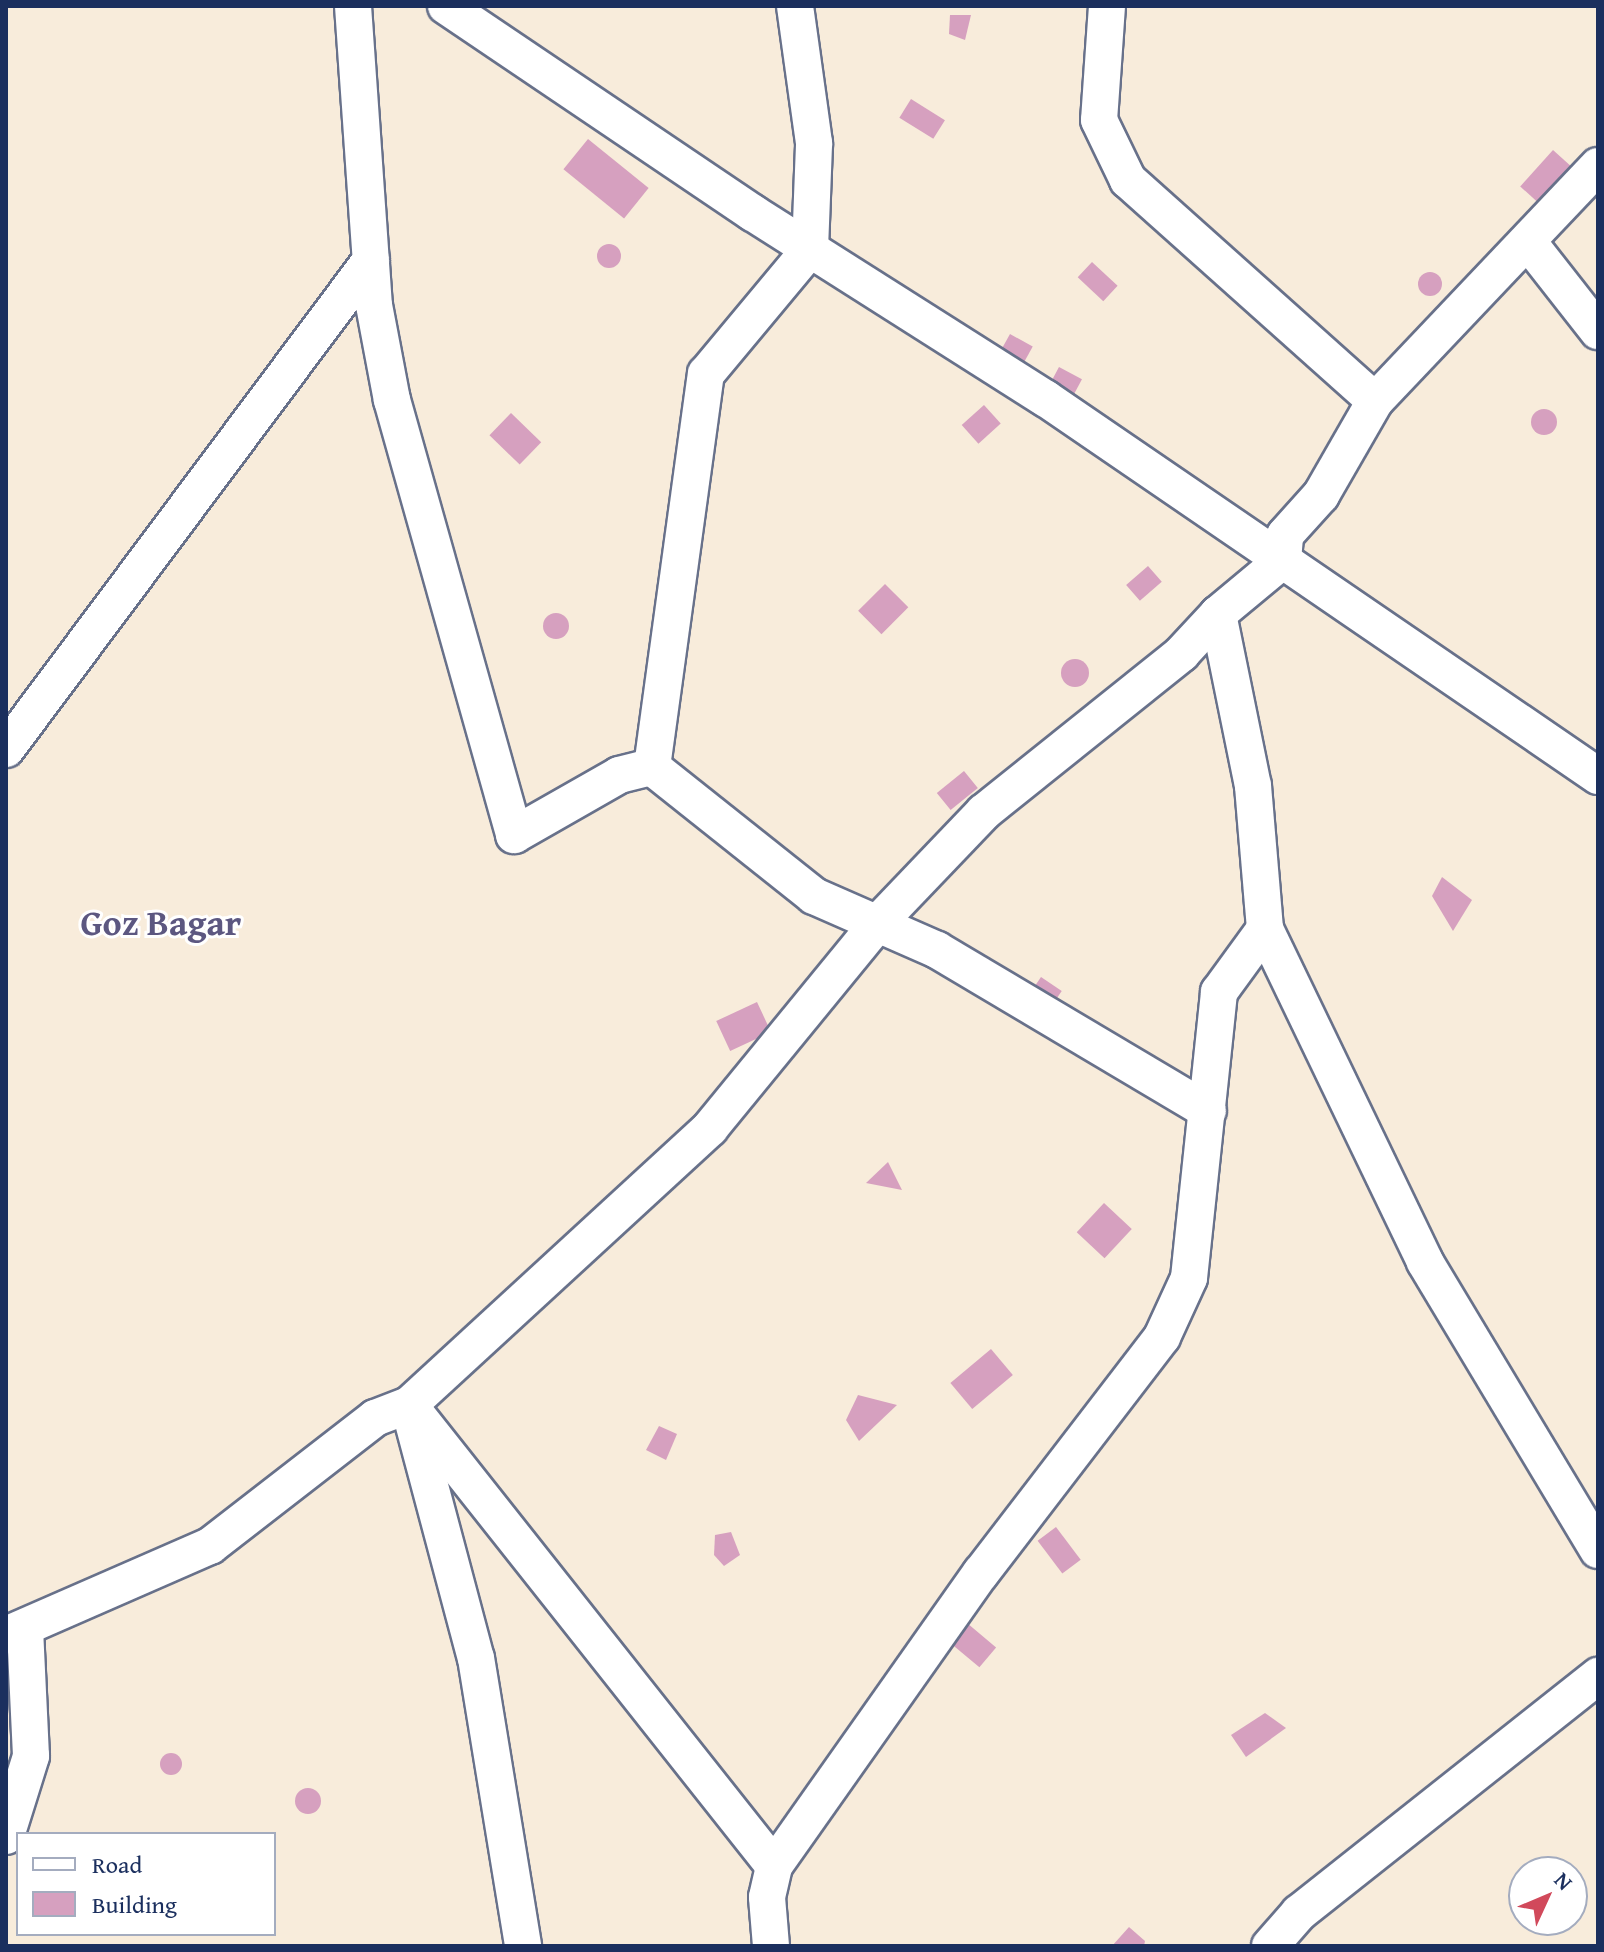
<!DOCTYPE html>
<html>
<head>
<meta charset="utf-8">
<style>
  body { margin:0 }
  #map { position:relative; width:1604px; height:1952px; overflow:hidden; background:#f8ecdb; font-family:"Gentium Book Plus",serif }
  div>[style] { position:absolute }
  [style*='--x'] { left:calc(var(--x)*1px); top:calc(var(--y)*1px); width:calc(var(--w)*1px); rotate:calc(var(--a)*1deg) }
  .building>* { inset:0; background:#d6a0bf; transform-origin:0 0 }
  .round { border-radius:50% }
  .roads { filter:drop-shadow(2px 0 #68718a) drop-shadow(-2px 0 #68718a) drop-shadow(0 2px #68718a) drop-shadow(0 -2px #68718a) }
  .minor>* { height:36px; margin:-18px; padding:0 18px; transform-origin:18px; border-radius:18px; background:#fff }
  span { translate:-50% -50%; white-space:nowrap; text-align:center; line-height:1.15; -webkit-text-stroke:6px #fff; paint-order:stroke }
  .quarter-label { font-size:36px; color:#5c5780; font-weight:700 }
  .frame { position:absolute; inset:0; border:8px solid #1b2f5e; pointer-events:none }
  .legend { position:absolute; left:16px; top:1832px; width:260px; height:104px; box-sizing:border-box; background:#fff; border:2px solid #a4acbf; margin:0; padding:10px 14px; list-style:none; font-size:24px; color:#1b2f5e }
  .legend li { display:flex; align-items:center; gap:16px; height:40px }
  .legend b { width:40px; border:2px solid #a4acbf }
  .north { position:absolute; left:1508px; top:1856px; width:80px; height:80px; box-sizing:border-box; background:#fff; border:2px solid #a4acbf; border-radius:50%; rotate:46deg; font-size:22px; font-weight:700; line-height:32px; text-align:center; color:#1b2f5e }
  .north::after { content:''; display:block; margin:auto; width:28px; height:36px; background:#d1495b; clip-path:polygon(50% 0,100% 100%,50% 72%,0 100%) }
</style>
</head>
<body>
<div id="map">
  <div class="building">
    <i style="clip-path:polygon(950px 15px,971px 15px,965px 40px,949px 34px)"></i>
    <i style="left:911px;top:99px;width:40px;height:22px;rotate:32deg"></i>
    <i style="left:588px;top:139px;width:78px;height:39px;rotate:39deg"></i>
    <i style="left:1553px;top:150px;width:28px;height:49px;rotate:42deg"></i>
    <i class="round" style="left:597px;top:244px;width:24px;height:24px"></i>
    <i style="left:1092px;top:262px;width:35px;height:21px;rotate:43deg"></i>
    <i class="round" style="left:1418px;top:272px;width:24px;height:24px"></i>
    <i style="left:1010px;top:334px;width:26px;height:31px;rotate:29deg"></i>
    <i style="left:1059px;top:367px;width:26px;height:29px;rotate:28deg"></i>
    <i style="left:984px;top:405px;width:25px;height:30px;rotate:48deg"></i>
    <i class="round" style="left:1531px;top:409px;width:26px;height:26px"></i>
    <i style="left:511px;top:413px;width:42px;height:31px;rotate:44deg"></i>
    <i style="left:1148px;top:566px;width:21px;height:29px;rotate:49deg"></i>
    <i style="left:885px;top:584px;width:33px;height:38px;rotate:45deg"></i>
    <i class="round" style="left:543px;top:613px;width:26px;height:26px"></i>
    <i class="round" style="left:1061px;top:659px;width:28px;height:28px"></i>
    <i style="left:964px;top:771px;width:22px;height:35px;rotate:51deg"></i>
    <i style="clip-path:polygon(1442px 877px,1472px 900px,1453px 931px,1432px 896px)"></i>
    <i style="left:1041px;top:977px;width:25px;height:22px;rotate:34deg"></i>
    <i style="left:757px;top:1002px;width:33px;height:45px;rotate:65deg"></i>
    <i style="clip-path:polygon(888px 1162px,902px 1190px,866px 1183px)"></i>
    <i style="left:1104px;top:1203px;width:38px;height:40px;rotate:43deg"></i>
    <i style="left:991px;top:1349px;width:34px;height:53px;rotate:50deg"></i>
    <i style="clip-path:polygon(858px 1395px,897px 1405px,859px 1441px,846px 1420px)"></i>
    <i style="clip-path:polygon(659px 1426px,677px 1434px,666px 1460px,646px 1450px)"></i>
    <i style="left:1056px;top:1527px;width:41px;height:23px;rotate:53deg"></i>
    <i style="clip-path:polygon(731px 1532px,740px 1555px,724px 1566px,714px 1555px,715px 1535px)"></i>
    <i style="left:967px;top:1623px;width:38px;height:26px;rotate:40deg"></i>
    <i style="clip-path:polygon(1265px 1713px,1286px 1728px,1246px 1757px,1231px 1735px)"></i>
    <i class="round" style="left:160px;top:1753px;width:22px;height:22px"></i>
    <i class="round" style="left:295px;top:1788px;width:26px;height:26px"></i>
    <i style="clip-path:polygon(1129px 1927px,1145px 1941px,1144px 1946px,1112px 1946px)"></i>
  </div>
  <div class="roads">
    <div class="minor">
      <i style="--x:353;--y:6;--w:300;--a:86"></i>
      <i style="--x:374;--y:305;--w:97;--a:79.3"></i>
      <i style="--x:392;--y:400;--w:452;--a:74.3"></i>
      <i style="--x:514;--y:835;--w:121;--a:-29.7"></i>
      <i style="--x:619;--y:775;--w:34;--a:-14"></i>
      <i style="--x:446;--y:6;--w:370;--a:34"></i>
      <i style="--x:753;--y:213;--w:346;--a:32.4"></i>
      <i style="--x:1045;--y:398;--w:670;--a:34.35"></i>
      <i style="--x:1107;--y:6;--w:114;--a:94"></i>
      <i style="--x:1099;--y:120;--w:67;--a:64.2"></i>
      <i style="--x:1128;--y:180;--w:331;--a:41.8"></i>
      <i style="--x:1529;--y:243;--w:112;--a:51.9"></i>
      <i style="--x:1218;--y:614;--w:176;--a:78.5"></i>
      <i style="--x:1253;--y:786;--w:144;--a:85.2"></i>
      <i style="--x:1265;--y:929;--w:369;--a:64.3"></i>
      <i style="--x:1425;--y:1262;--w:336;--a:59"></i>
      <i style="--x:6;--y:749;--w:610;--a:-53.26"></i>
      <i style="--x:652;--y:767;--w:397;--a:-82.2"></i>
      <i style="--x:706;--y:374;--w:163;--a:-50.2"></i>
      <i style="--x:810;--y:249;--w:106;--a:-87.8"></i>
      <i style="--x:814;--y:143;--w:138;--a:-97.9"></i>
      <i style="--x:652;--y:767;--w:207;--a:38.5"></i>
      <i style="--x:814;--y:896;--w:134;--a:23.7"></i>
      <i style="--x:937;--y:950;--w:315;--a:30.7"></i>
      <i style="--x:409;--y:1405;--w:588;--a:51.63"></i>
      <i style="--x:413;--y:1422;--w:244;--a:75.1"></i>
      <i style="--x:476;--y:1658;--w:292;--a:80.7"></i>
      <i style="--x:6;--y:1635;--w:223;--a:-23.6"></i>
      <i style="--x:210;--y:1546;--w:209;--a:-37.8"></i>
      <i style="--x:375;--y:1418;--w:36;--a:-21"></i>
      <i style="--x:409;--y:1405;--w:409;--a:-42.6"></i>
      <i style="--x:710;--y:1128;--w:262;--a:-50.7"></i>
      <i style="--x:876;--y:925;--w:156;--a:-46.3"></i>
      <i style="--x:984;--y:812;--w:253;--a:-38.7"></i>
      <i style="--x:1181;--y:654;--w:54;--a:-47.2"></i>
      <i style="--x:1218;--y:614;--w:85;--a:-39.7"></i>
      <i style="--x:1283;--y:560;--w:25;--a:-85"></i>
      <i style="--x:1285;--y:535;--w:54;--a:-48"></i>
      <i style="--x:1321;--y:495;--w:108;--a:-60.1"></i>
      <i style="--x:1375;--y:401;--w:324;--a:-46.5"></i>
      <i style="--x:6;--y:1836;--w:84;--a:-72.6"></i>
      <i style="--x:31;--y:1756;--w:126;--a:-92.7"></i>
      <i style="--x:771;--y:1946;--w:49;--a:-94.7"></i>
      <i style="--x:767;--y:1897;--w:32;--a:-77"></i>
      <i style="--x:774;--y:1866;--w:359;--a:-54.8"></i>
      <i style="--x:981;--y:1573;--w:297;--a:-52.5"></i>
      <i style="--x:1162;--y:1337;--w:65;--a:-65.4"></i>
      <i style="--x:1189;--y:1278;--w:288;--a:-84"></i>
      <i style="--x:1219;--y:992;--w:78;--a:-53.9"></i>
      <i style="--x:1270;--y:1946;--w:44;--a:-48.7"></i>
      <i style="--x:1299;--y:1913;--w:382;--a:-38.4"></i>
    </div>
  </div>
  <div class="quarter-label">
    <span style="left:161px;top:922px">Goz Bagar</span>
  </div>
  <div class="frame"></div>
  <ul class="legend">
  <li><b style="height:10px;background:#fff"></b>Road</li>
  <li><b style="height:22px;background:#d6a0bf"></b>Building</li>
  </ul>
  <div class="north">N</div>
</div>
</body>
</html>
